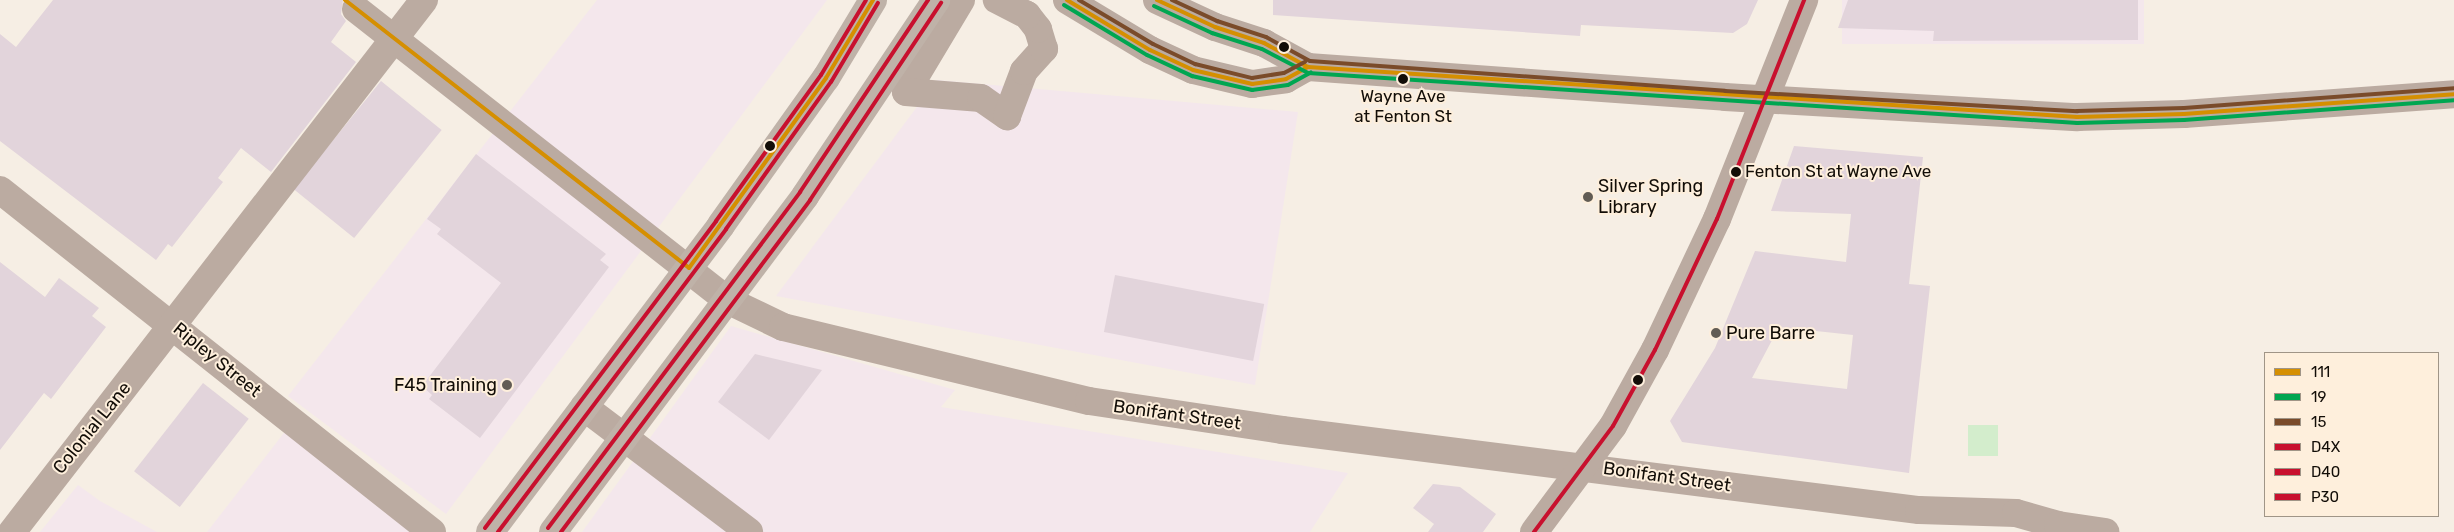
<!DOCTYPE html>
<html>
<head>
<meta charset="utf-8">
<style>
  body { margin:0 }
  #map { position:relative; width:2454px; height:532px; overflow:hidden; background:#f6eee4; font-family:Rubik,sans-serif }
  div>[style] { position:absolute }
  [style*='--x'] { left:calc(var(--x)*1px); top:calc(var(--y)*1px); width:calc(var(--w)*1px); rotate:calc(var(--a)*1deg) }
  .commercial>* { inset:0; background:#f4e7ec; transform-origin:0 0 }
  .green>* { inset:0; background:#d3edcc; transform-origin:0 0 }
  .building>* { inset:0; background:#e2d4db; transform-origin:0 0 }
  .minor>* { height:28px; margin:-14px; padding:0 14px; transform-origin:14px; border-radius:14px; background:#bbaba1 }
  .highway>* { height:28px; margin:-14px; padding:0 14px; transform-origin:14px; border-radius:14px; background:#bfb2a8 }
  .bus-1>* { height:4px; margin:-2px; padding:0 2px; transform-origin:2px; border-radius:2px; background:#d58f01 }
  .bus-2>* { height:4px; margin:-2px; padding:0 2px; transform-origin:2px; border-radius:2px; background:#00a651 }
  .bus-3>* { height:4px; margin:-2px; padding:0 2px; transform-origin:2px; border-radius:2px; background:#7a4b2a }
  .bus-4>* { height:4px; margin:-2px; padding:0 2px; transform-origin:2px; border-radius:2px; background:#c8102e }
  .bus-5>* { height:4px; margin:-2px; padding:0 2px; transform-origin:2px; border-radius:2px; background:#c8102e }
  .bus-6>* { height:4px; margin:-2px; padding:0 2px; transform-origin:2px; border-radius:2px; background:#c8102e }
  .dots>* { width:14px; height:14px; translate:-50% -50%; box-sizing:border-box; border:2px solid #feefdc; border-radius:50% }
  span { translate:-50% -50%; white-space:nowrap; text-align:center; line-height:1.15; -webkit-text-stroke:4px #feefdc; paint-order:stroke }
  .bus-label { font-size:17px; color:#120d07 }
  .left { translate:0 -50%; text-align:left }
  .poi-label { font-size:18px; color:#120d07 }
  .right { translate:-100% -50%; text-align:right }
  .street-label { font-size:18px; color:#120d07 }
  .legend { position:absolute; left:2264px; top:352px; width:175px; height:165px; box-sizing:border-box; background:#feefdc; border:1px solid #a09587; margin:0; padding:6px 9px; list-style:none; font-size:15px; color:#120d07 }
  .legend li { display:flex; align-items:center; gap:10px; height:25px }
  .legend b { width:25px; border:1px solid #a09587 }
</style>
</head>
<body>
<div id="map">
  <div class="commercial">
    <i style="clip-path:polygon(597px 0,827px 0,446px 514px,288px 396px)"></i>
    <i style="left:1842px;top:0;width:302px;height:44px"></i>
    <i style="clip-path:polygon(937px 80px,1298px 112px,1255px 385px,776px 296px)"></i>
    <i style="clip-path:polygon(731px 326px,955px 390px,941px 407px,1348px 473px,1310px 532px,582px 532px)"></i>
    <i style="clip-path:polygon(287px 429px,418px 532px,207px 532px)"></i>
    <i style="clip-path:polygon(78px 485px,100px 501px,157px 532px,40px 532px)"></i>
  </div>
  <div class="green">
    <i style="left:1968px;top:425px;width:30px;height:31px"></i>
  </div>
  <div class="building">
    <i style="clip-path:polygon(53px 0,343px 0,341px 14px,346px 21px,331px 42px,356px 62px,271px 172px,241px 148px,218px 178px,223px 182px,172px 247px,168px 244px,156px 260px,0 141px,0 34px,16px 47px)"></i>
    <i style="clip-path:polygon(1273px 0,1758px 0,1747px 24px,1733px 33px,1581px 25px,1580px 36px,1273px 15px)"></i>
    <i style="clip-path:polygon(1848px 0,2138px 0,2138px 40px,1933px 41px,1934px 31px,1838px 28px)"></i>
    <i style="left:381px;top:81px;width:78px;height:139px;rotate:39deg"></i>
    <i style="clip-path:polygon(evenodd,1794px 146px,1923px 157px,1909px 284px,1930px 286px,1909px 473px,1682px 442px,1670px 421px,1715px 348px,1755px 251px,1846px 262px,1851px 214px,1771px 211px,1794px 146px,1779px 327px,1853px 335px,1847px 389px,1752px 378px,1779px 327px)"></i>
    <i style="clip-path:polygon(476px 154px,606px 254px,600px 260px,609px 267px,480px 438px,429px 399px,432px 395px,422px 386px,501px 283px,437px 234px,441px 229px,427px 219px)"></i>
    <i style="clip-path:polygon(0 262px,45px 297px,59px 278px,99px 308px,92px 316px,106px 327px,51px 399px,44px 393px,0 450px)"></i>
    <i style="left:1115px;top:275px;width:152px;height:58px;rotate:11deg"></i>
    <i style="clip-path:polygon(755px 354px,822px 370px,769px 440px,718px 402px)"></i>
    <i style="left:203px;top:383px;width:58px;height:112px;rotate:38deg"></i>
    <i style="clip-path:polygon(1433px 484px,1460px 487px,1496px 514px,1483px 532px,1428px 532px,1434px 524px,1413px 508px)"></i>
  </div>
  <div class="minor">
    <i style="--x:961;--y:0;--w:107;--a:120.9"></i>
    <i style="--x:906;--y:92;--w:75;--a:4.6"></i>
    <i style="--x:981;--y:98;--w:32;--a:35"></i>
    <i style="--x:1007;--y:116;--w:48;--a:-69.3"></i>
    <i style="--x:1024;--y:71;--w:30;--a:-48"></i>
    <i style="--x:1044;--y:49;--w:21;--a:-107"></i>
    <i style="--x:1038;--y:29;--w:18;--a:-128"></i>
    <i style="--x:1027;--y:15;--w:34;--a:-153"></i>
    <i style="--x:1067;--y:0;--w:97;--a:31.1"></i>
    <i style="--x:1150;--y:50;--w:47;--a:24.9"></i>
    <i style="--x:1193;--y:70;--w:61;--a:13.3"></i>
    <i style="--x:1252;--y:84;--w:34;--a:-8"></i>
    <i style="--x:1286;--y:79;--w:25;--a:-29"></i>
    <i style="--x:1157;--y:0;--w:64;--a:25"></i>
    <i style="--x:1215;--y:27;--w:52;--a:18.1"></i>
    <i style="--x:1264;--y:43;--w:50;--a:28.6"></i>
    <i style="--x:1308;--y:67;--w:418;--a:4.1"></i>
    <i style="--x:1725;--y:97;--w:353;--a:3.3"></i>
    <i style="--x:2077;--y:117;--w:107;--a:-1.6"></i>
    <i style="--x:2184;--y:114;--w:271;--a:-4.2"></i>
    <i style="--x:356;--y:9;--w:472;--a:38.1"></i>
    <i style="--x:727;--y:300;--w:62;--a:25.7"></i>
    <i style="--x:783;--y:327;--w:315;--a:13.6"></i>
    <i style="--x:1089;--y:401;--w:195;--a:8.5"></i>
    <i style="--x:1282;--y:430;--w:642;--a:7.16"></i>
    <i style="--x:1919;--y:510;--w:97;--a:1.8"></i>
    <i style="--x:2016;--y:513;--w:44;--a:15.9"></i>
    <i style="--x:2058;--y:525;--w:48;--a:8.5"></i>
    <i style="--x:0;--y:190;--w:551;--a:38.37"></i>
    <i style="--x:584;--y:407;--w:207;--a:37.1"></i>
    <i style="--x:12;--y:532;--w:673;--a:-52.24"></i>
    <i style="--x:1534;--y:532;--w:132;--a:-53.3"></i>
    <i style="--x:1613;--y:426;--w:87;--a:-61.1"></i>
    <i style="--x:1655;--y:350;--w:145;--a:-64.7"></i>
    <i style="--x:1717;--y:219;--w:236;--a:-68.3"></i>
  </div>
  <div class="highway">
    <i style="--x:490;--y:532;--w:384;--a:-53"></i>
    <i style="--x:721;--y:225;--w:181;--a:-54.5"></i>
    <i style="--x:826;--y:78;--w:91;--a:-58.9"></i>
    <i style="--x:553;--y:532;--w:420;--a:-53.1"></i>
    <i style="--x:805;--y:196;--w:236;--a:-56.2"></i>
  </div>
  <div class="bus-1">
    <i style="--x:345;--y:0;--w:436;--a:37.9"></i>
    <i style="--x:689;--y:268;--w:234;--a:-54.2"></i>
    <i style="--x:826;--y:78;--w:91;--a:-58.9"></i>
    <i style="--x:1067;--y:0;--w:97;--a:31.1"></i>
    <i style="--x:1150;--y:50;--w:47;--a:24.9"></i>
    <i style="--x:1193;--y:70;--w:61;--a:13.3"></i>
    <i style="--x:1252;--y:84;--w:34;--a:-8"></i>
    <i style="--x:1286;--y:79;--w:25;--a:-29"></i>
    <i style="--x:1157;--y:0;--w:64;--a:25"></i>
    <i style="--x:1215;--y:27;--w:52;--a:18.1"></i>
    <i style="--x:1264;--y:43;--w:50;--a:28.6"></i>
    <i style="--x:1308;--y:67;--w:771;--a:3.72"></i>
    <i style="--x:2077;--y:117;--w:107;--a:-1.6"></i>
    <i style="--x:2184;--y:114;--w:271;--a:-4.2"></i>
  </div>
  <div class="bus-2">
    <i style="--x:1064;--y:5;--w:97;--a:31.1"></i>
    <i style="--x:1147;--y:55;--w:50;--a:25"></i>
    <i style="--x:1192;--y:76;--w:62;--a:13.1"></i>
    <i style="--x:1252;--y:90;--w:36;--a:-8"></i>
    <i style="--x:1288;--y:85;--w:26;--a:-29"></i>
    <i style="--x:1154;--y:6;--w:64;--a:25"></i>
    <i style="--x:1212;--y:33;--w:52;--a:17.7"></i>
    <i style="--x:1262;--y:49;--w:52;--a:27.6"></i>
    <i style="--x:1308;--y:73;--w:771;--a:3.72"></i>
    <i style="--x:2077;--y:123;--w:107;--a:-1.6"></i>
    <i style="--x:2184;--y:120;--w:271;--a:-4.2"></i>
  </div>
  <div class="bus-3">
    <i style="--x:1079;--y:0;--w:86;--a:30.7"></i>
    <i style="--x:1153;--y:44;--w:47;--a:25.5"></i>
    <i style="--x:1195;--y:64;--w:59;--a:13.8"></i>
    <i style="--x:1252;--y:78;--w:32;--a:-9"></i>
    <i style="--x:1284;--y:73;--w:24;--a:-28"></i>
    <i style="--x:1172;--y:0;--w:50;--a:25"></i>
    <i style="--x:1217;--y:21;--w:52;--a:18.1"></i>
    <i style="--x:1266;--y:37;--w:50;--a:28.6"></i>
    <i style="--x:1310;--y:61;--w:416;--a:4.1"></i>
    <i style="--x:1725;--y:91;--w:353;--a:3.3"></i>
    <i style="--x:2077;--y:111;--w:107;--a:-1.6"></i>
    <i style="--x:2184;--y:108;--w:271;--a:-4.2"></i>
  </div>
  <div class="bus-4">
    <i style="--x:498;--y:532;--w:379;--a:-53"></i>
    <i style="--x:726;--y:229;--w:181;--a:-54.5"></i>
    <i style="--x:831;--y:82;--w:92;--a:-59.3"></i>
    <i style="--x:561;--y:532;--w:415;--a:-53.1"></i>
    <i style="--x:810;--y:200;--w:237;--a:-56.4"></i>
  </div>
  <div class="bus-5">
    <i style="--x:485;--y:528;--w:384;--a:-53"></i>
    <i style="--x:716;--y:221;--w:180;--a:-54.3"></i>
    <i style="--x:821;--y:75;--w:87;--a:-59"></i>
    <i style="--x:548;--y:528;--w:420;--a:-53.1"></i>
    <i style="--x:800;--y:192;--w:231;--a:-56.3"></i>
  </div>
  <div class="bus-6">
    <i style="--x:1534;--y:532;--w:132;--a:-53.3"></i>
    <i style="--x:1613;--y:426;--w:87;--a:-61.1"></i>
    <i style="--x:1655;--y:350;--w:145;--a:-64.7"></i>
    <i style="--x:1717;--y:219;--w:236;--a:-68.3"></i>
  </div>
  <div class="dots">
    <i style="left:1284px;top:47px;background:#120d07"></i>
    <i style="left:1403px;top:79px;background:#120d07"></i>
    <i style="left:770px;top:146px;background:#120d07"></i>
    <i style="left:1736px;top:172px;background:#120d07"></i>
    <i style="left:1588px;top:197px;background:#625c54"></i>
    <i style="left:1716px;top:333px;background:#625c54"></i>
    <i style="left:1638px;top:380px;background:#120d07"></i>
    <i style="left:507px;top:385px;background:#625c54"></i>
  </div>
  <div class="bus-label">
    <span style="left:1403px;top:107px">Wayne Ave<br>at Fenton St</span>
    <span class="left" style="left:1745px;top:172px">Fenton St at Wayne Ave</span>
  </div>
  <div class="poi-label">
    <span class="left" style="left:1598px;top:197px">Silver Spring<br>Library</span>
    <span class="left" style="left:1726px;top:333px">Pure Barre</span>
    <span class="right" style="left:497px;top:385px">F45 Training</span>
  </div>
  <div class="street-label">
    <span style="left:217px;top:360px;rotate:39deg">Ripley Street</span>
    <span style="left:1177px;top:415px;rotate:8deg">Bonifant Street</span>
    <span style="left:92px;top:428px;rotate:-51deg">Colonial Lane</span>
    <span style="left:1667px;top:477px;rotate:8deg">Bonifant Street</span>
  </div>
  <ul class="legend">
  <li><b style="height:6px;background:#d58f01"></b>111</li>
  <li><b style="height:6px;background:#00a651"></b>19</li>
  <li><b style="height:6px;background:#7a4b2a"></b>15</li>
  <li><b style="height:6px;background:#c8102e"></b>D4X</li>
  <li><b style="height:6px;background:#c8102e"></b>D40</li>
  <li><b style="height:6px;background:#c8102e"></b>P30</li>
  </ul>
</div>
</body>
</html>
